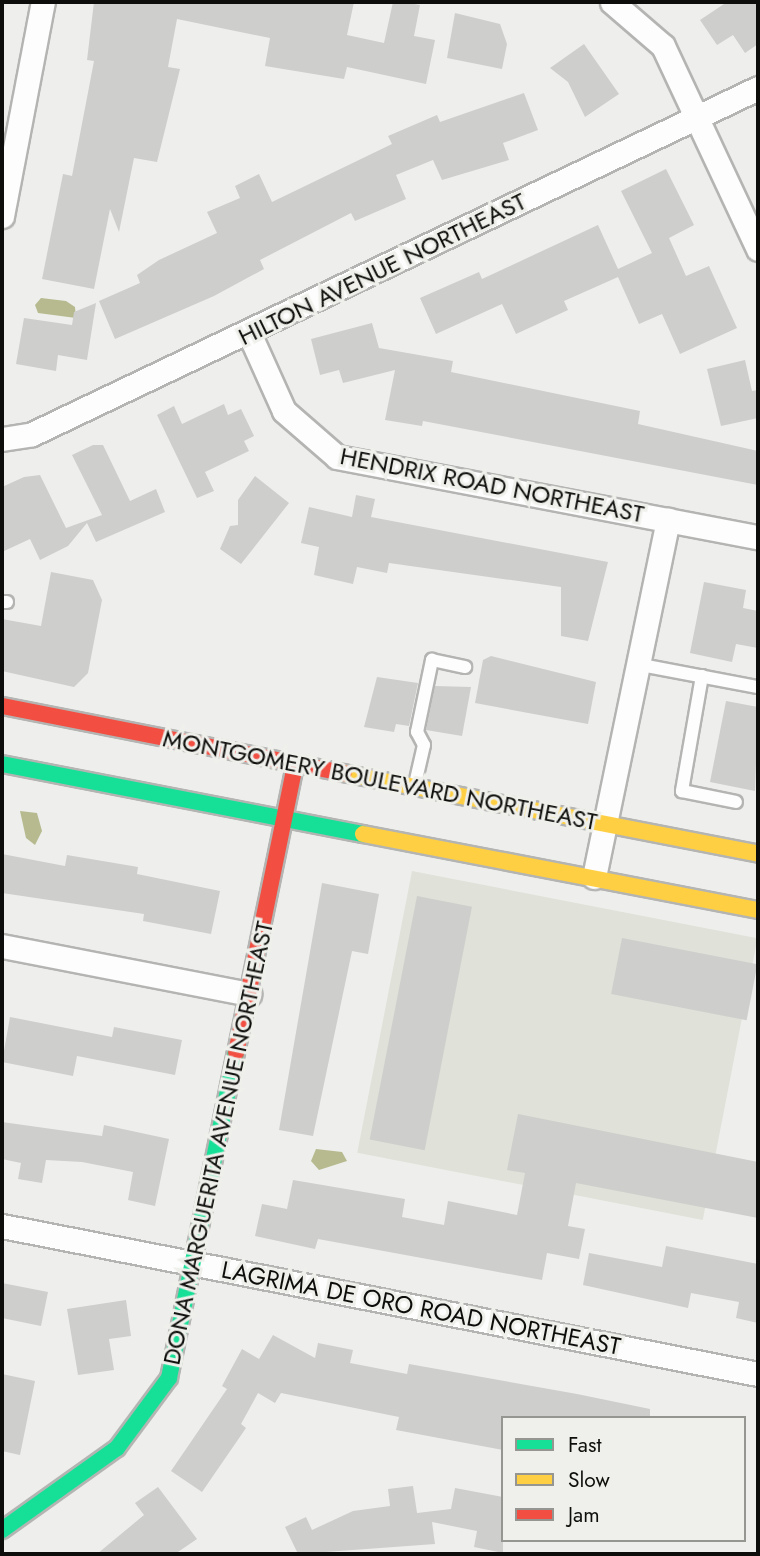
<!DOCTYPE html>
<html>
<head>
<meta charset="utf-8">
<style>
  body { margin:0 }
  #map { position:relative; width:760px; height:1556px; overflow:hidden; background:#eeefec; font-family:Jost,sans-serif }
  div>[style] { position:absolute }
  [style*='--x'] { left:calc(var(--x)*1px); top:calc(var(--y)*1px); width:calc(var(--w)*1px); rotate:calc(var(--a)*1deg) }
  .built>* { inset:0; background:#e0e1d9; transform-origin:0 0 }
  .water>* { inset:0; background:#b6ba8e }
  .building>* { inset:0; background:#cececc; transform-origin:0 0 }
  .roads { filter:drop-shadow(2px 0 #b4b5b3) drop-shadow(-2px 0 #b4b5b3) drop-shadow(0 2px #b4b5b3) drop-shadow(0 -2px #b4b5b3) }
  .lane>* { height:12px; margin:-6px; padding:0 6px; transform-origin:6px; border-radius:6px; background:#fcfdfc }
  .street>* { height:23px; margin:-11.5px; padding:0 11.5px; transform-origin:11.5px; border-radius:11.5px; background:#fcfdfc }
  .fast>* { height:16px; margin:-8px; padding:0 8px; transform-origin:8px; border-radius:8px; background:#16e098 }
  .slow>* { height:16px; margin:-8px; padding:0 8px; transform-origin:8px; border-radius:8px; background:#ffcf43 }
  .jam>* { height:16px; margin:-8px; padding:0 8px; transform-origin:8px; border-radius:8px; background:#f24e42 }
  span { translate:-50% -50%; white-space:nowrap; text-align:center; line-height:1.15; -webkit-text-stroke:6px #eff0eb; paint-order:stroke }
  .street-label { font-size:24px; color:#0d0d0b }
  .frame { position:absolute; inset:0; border:4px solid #0d0d0b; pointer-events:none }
  .legend { position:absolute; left:501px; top:1416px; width:245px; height:126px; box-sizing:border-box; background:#eff0eb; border:2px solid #959591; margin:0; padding:9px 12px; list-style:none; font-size:21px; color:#0d0d0b }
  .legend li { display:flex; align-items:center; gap:14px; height:35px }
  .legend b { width:35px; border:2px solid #959591 }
</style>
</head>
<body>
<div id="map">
  <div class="built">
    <i style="left:412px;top:871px;width:352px;height:287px;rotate:11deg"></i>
  </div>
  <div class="water">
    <i style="clip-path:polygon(41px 298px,66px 301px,75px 307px,76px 318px,38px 313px,35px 305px)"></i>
    <i style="clip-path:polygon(20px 811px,37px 813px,42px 831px,35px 845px,26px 838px)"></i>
    <i style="clip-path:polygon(316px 1149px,342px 1152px,347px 1161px,319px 1170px,311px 1161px)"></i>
  </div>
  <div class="building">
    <i style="clip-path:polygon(94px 2px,354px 2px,347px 35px,384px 43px,393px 2px,403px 2px,420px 5px,414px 36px,435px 40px,426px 84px,347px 67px,344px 79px,265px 66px,270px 38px,177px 19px,168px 67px,180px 69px,157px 162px,134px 158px,119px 232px,110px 209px,94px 289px,42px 279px,63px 174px,72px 176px,94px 61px,87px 60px)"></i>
    <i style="clip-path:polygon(727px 2px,758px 2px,758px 44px,745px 53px,733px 35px,717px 45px,700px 20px)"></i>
    <i style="clip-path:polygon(455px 13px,500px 24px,507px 44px,502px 69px,447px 58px)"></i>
    <i style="clip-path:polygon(584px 44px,619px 94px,585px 117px,568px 82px,550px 68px)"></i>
    <i style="clip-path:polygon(524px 93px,538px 130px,503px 143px,509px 160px,442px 180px,433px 160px,396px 175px,406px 199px,355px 221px,351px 213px,260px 260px,264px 269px,214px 296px,115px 339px,99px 301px,140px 283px,137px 275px,159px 260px,217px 233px,207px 212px,240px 198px,235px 186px,259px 174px,272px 202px,392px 144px,388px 136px,437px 115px,440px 122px)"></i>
    <i style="clip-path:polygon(666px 169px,694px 225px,669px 238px,686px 276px,709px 266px,737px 328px,680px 354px,662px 314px,639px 324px,618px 277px,564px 301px,568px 310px,516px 334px,502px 304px,436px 334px,420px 298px,479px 272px,482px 279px,598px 225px,618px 269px,652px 253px,621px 191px)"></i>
    <i style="clip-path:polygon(96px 303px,87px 360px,58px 355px,56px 371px,16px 364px,24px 318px,72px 325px,74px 312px)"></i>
    <i style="clip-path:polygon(372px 323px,379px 348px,453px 361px,451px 372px,640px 411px,638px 424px,758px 451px,758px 485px,423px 421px,422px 426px,385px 420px,395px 370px,343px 383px,339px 370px,320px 375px,311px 339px)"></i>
    <i style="clip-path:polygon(745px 360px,752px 391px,758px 390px,758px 418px,721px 426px,707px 369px)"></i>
    <i style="clip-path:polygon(224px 404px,228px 415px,241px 409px,254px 436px,244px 441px,249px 451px,205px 472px,214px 491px,197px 498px,157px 415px,174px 406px,182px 424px)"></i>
    <i style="clip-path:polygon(93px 445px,103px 445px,130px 501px,156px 489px,165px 512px,96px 542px,87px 523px,68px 546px,40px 560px,30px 539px,2px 552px,2px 487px,24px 477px,40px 475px,66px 528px,102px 515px,72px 455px)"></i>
    <i style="clip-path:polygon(255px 476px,289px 503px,241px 564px,220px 549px,230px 526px,238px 525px,238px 500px)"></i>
    <i style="clip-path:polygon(356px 495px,375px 499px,371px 517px,608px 562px,588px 641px,561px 636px,561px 587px,389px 563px,387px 573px,357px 567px,353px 584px,314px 575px,319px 547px,301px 543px,309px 507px,352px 517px)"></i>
    <i style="clip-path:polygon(51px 572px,93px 580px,102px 600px,88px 673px,74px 687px,2px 671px,2px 619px,41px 626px)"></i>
    <i style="clip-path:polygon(704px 582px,746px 590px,743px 608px,758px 611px,758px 648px,736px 644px,732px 662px,690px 653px)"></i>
    <i style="clip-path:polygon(491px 656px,596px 682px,588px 724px,475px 703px,483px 660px)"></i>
    <i style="clip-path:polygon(377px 677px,418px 683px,409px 726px,396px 724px,394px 732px,364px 727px)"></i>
    <i style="clip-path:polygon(435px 686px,471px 687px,462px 736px,426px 730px)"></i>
    <i style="clip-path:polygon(726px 701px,758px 707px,755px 791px,710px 782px)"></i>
    <i style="clip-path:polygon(2px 854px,65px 866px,67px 855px,138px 867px,137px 874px,220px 891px,211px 934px,143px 921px,144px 914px,2px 893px)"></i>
    <i style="clip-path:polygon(322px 883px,379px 894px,368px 954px,352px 951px,313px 1136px,279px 1130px)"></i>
    <i style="left:417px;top:896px;width:56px;height:248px;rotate:11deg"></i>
    <i style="left:622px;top:938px;width:138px;height:57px;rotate:11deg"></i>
    <i style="clip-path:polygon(10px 1017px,112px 1037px,114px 1027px,182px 1040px,175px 1075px,77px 1056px,73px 1076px,2px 1062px)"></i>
    <i style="clip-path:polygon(518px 1114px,758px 1162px,758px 1218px,576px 1183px,568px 1226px,585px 1229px,579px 1259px,547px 1253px,542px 1280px,318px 1239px,315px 1249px,255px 1236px,262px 1204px,287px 1209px,293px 1180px,405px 1199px,402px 1217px,444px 1225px,448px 1201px,517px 1215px,525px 1173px,507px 1170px)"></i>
    <i style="clip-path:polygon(2px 1122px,102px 1136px,104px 1125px,169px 1139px,155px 1206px,128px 1200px,133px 1172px,82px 1162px,46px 1160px,42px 1183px,18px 1179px,21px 1163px,2px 1159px)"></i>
    <i style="clip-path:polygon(666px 1246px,758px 1264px,758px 1323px,736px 1318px,739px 1302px,691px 1293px,688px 1308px,583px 1285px,589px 1253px,662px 1267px)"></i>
    <i style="clip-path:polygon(2px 1283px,48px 1292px,41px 1326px,2px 1318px)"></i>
    <i style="clip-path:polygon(126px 1300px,131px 1336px,109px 1339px,114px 1370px,78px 1375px,67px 1309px)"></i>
    <i style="clip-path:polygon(273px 1335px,315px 1358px,318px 1343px,353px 1350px,350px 1363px,407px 1374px,409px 1364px,577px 1394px,650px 1409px,650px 1418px,503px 1418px,503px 1450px,396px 1430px,399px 1417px,281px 1393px,275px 1403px,258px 1393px,241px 1424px,246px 1428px,202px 1492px,171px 1471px,227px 1389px,222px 1386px,242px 1349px,259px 1359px)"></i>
    <i style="clip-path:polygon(2px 1374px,35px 1381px,20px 1455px,2px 1451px)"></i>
    <i style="clip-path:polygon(413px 1486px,417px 1513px,451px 1509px,455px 1488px,503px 1497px,503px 1553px,474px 1547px,477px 1531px,432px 1522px,435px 1544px,298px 1554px,285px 1527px,306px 1517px,312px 1530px,353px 1511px,390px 1506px,388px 1489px)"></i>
    <i style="clip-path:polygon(158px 1487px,197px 1539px,175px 1554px,97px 1554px,144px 1515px,135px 1503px)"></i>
  </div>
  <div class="roads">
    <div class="lane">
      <i style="--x:2;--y:602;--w:5;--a:0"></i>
      <i style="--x:636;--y:664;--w:124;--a:10.7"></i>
      <i style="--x:702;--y:676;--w:117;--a:99.9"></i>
      <i style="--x:682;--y:791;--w:55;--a:11.5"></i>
      <i style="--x:415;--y:784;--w:40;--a:-77"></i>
      <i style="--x:424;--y:745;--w:15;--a:-118"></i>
      <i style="--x:417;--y:732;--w:74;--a:-78.2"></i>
      <i style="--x:432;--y:660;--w:34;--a:12"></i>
    </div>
    <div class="street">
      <i style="--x:612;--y:2;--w:67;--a:40.8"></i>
      <i style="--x:663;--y:46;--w:224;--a:64.9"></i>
      <i style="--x:2;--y:216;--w:218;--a:-79.2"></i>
      <i style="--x:249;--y:333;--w:85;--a:65.8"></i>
      <i style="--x:284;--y:411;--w:70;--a:41"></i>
      <i style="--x:337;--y:457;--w:429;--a:10.8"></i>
      <i style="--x:2;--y:439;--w:30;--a:-9"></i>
      <i style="--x:32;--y:434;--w:804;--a:-25.48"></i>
      <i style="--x:594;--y:877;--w:365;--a:-78.3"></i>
      <i style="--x:2;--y:946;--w:252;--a:11"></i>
      <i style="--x:2;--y:1226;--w:770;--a:11.08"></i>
    </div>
    <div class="fast">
      <i style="--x:2;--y:764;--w:368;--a:11"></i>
      <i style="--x:2;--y:1530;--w:141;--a:-35.5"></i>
      <i style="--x:117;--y:1448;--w:87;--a:-53.4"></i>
      <i style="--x:169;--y:1378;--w:332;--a:-78.4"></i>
    </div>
    <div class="slow">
      <i style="--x:343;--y:773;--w:423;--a:11"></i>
      <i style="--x:363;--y:834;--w:402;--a:10.9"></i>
    </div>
    <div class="jam">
      <i style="--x:2;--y:706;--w:348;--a:11.1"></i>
      <i style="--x:236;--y:1053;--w:294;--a:-78.4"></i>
    </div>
  </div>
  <div class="street-label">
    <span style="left:382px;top:269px;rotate:-26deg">HILTON AVENUE NORTHEAST</span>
    <span style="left:492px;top:485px;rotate:11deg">HENDRIX ROAD NORTHEAST</span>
    <span style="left:380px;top:780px;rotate:11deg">MONTGOMERY BOULEVARD NORTHEAST</span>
    <span style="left:218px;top:1143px;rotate:-78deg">DONA MARGUERITA AVENUE NORTHEAST</span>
    <span style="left:421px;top:1308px;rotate:11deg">LAGRIMA DE ORO ROAD NORTHEAST</span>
  </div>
  <div class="frame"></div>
  <ul class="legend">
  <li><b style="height:9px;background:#16e098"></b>Fast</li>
  <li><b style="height:9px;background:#ffcf43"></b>Slow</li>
  <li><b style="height:9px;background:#f24e42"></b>Jam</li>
  </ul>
</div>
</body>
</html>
